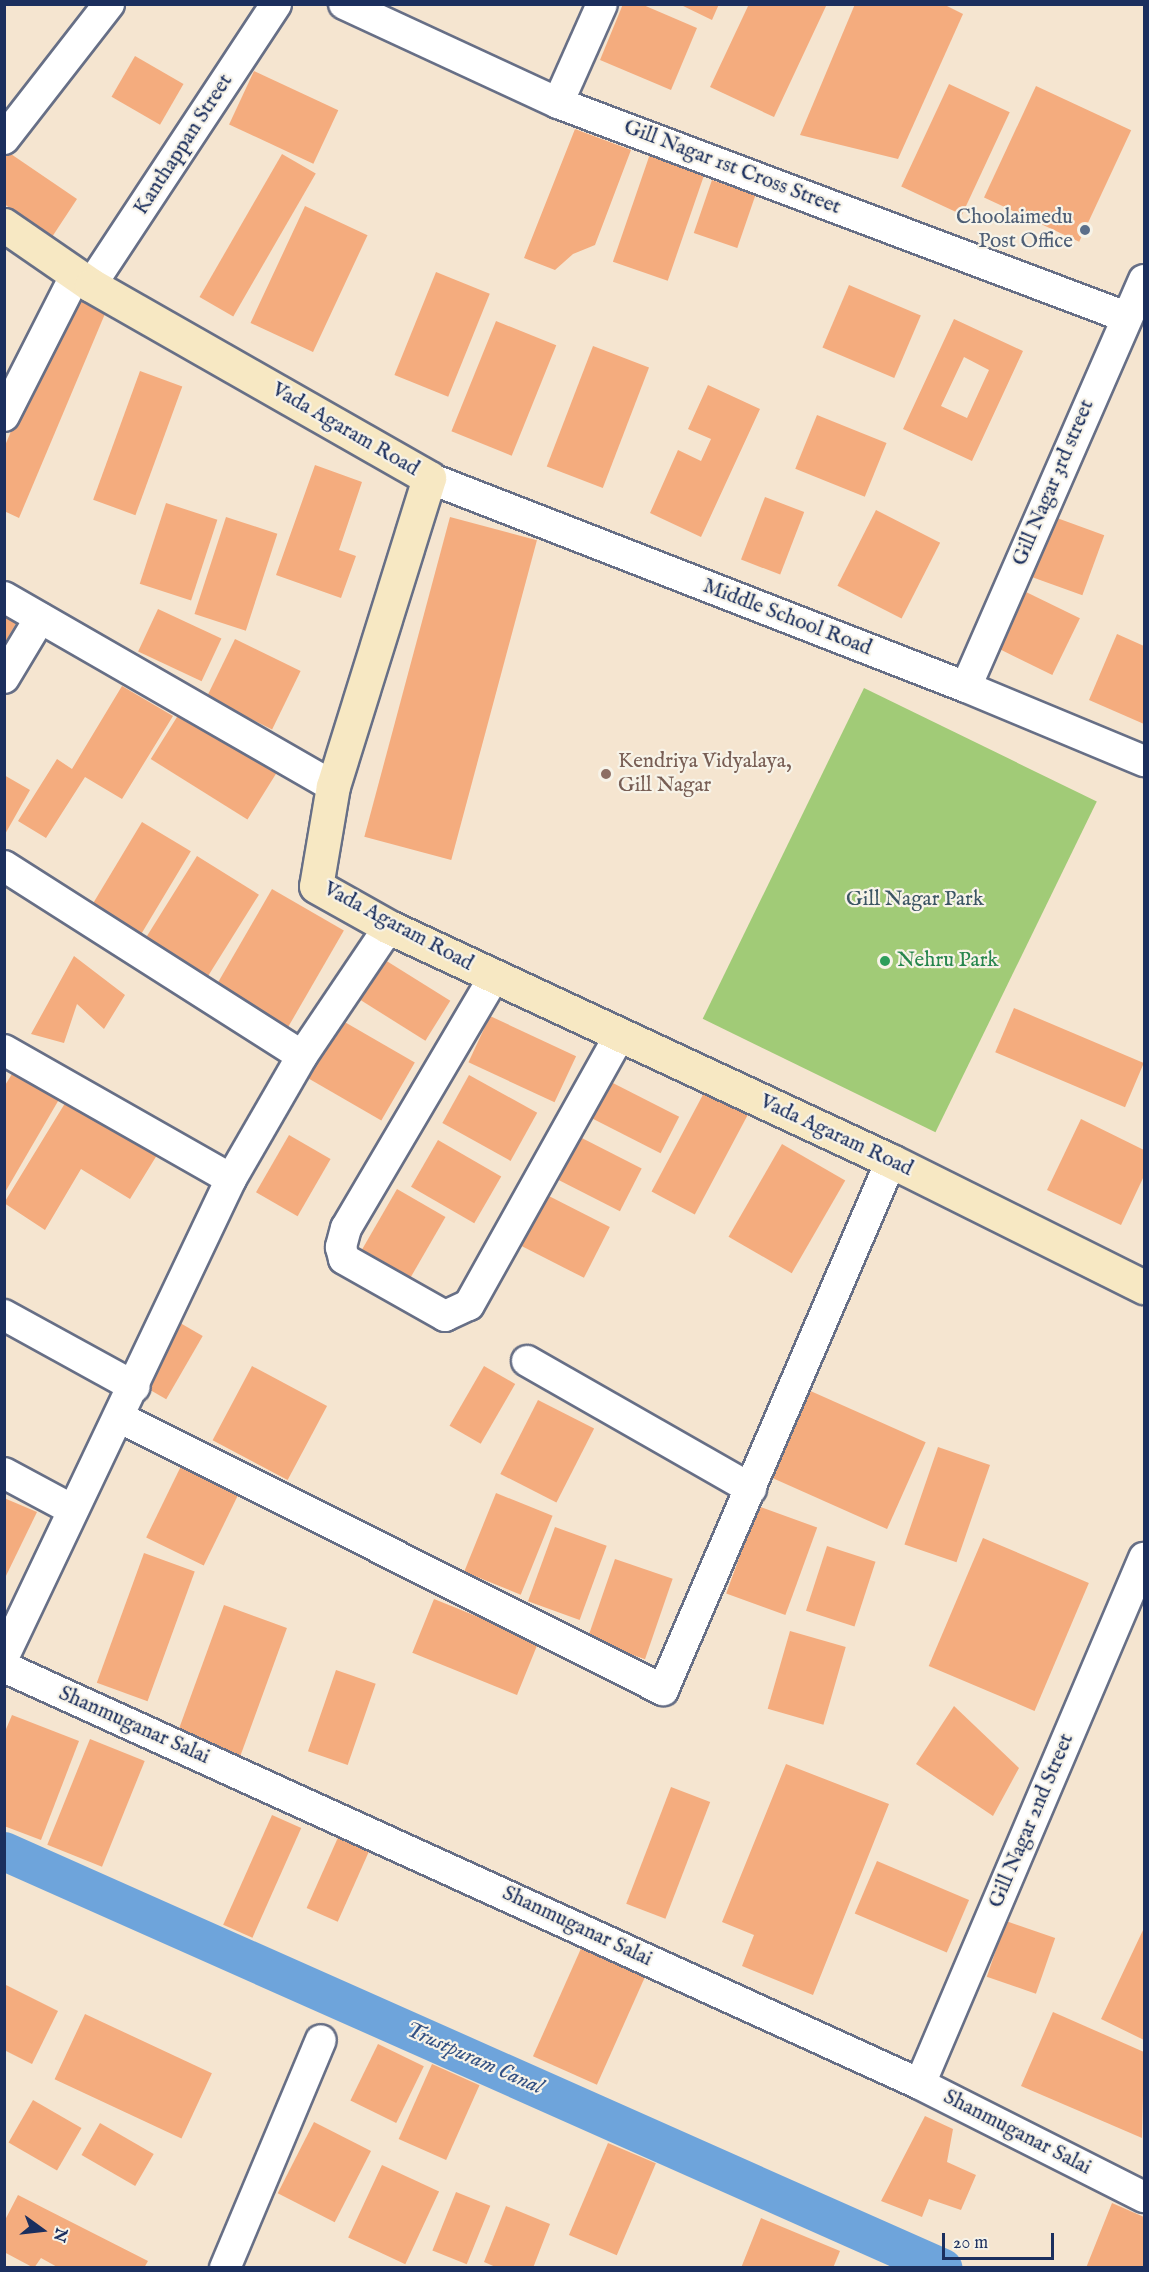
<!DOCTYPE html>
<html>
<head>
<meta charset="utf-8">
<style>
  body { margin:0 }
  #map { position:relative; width:1149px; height:2272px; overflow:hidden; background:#f5e5d0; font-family:"IM FELL English",serif }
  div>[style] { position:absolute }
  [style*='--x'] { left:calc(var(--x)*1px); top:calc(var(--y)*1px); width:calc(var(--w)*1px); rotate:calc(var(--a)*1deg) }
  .green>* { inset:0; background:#a1cb77; transform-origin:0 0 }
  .canal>* { height:39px; margin:-19.5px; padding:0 19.5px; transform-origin:19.5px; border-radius:19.5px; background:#6ea4db }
  .building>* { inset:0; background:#f4ac7e; transform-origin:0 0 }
  .roads { filter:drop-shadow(2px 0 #676f86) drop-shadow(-2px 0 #676f86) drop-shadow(0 2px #676f86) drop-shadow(0 -2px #676f86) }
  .street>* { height:30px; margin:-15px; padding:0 15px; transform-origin:15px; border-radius:15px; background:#fff }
  .secondary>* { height:33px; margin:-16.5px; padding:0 16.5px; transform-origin:16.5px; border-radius:16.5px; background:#f7e8c3 }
  .dots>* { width:16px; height:16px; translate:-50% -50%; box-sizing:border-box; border:3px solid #f7f3e8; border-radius:50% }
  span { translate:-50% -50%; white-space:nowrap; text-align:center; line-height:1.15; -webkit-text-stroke:4.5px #f7f3e8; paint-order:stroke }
  .street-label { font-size:21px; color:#1b2f5e }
  .service-label { font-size:21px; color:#4e5e75 }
  .right { translate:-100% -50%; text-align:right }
  .education-label { font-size:21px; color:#785e54 }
  .left { translate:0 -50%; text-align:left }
  .park-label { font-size:21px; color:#3c5664 }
  .leisure-label { font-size:21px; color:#27864d }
  .water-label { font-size:22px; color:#345284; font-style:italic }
  .frame { position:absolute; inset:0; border:6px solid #1b2f5e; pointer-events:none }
  .north { position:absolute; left:12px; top:2200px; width:60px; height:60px; -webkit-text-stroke:4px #f7f3e8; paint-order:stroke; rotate:105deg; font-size:16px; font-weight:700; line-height:24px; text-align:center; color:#1b2f5e }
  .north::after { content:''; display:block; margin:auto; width:21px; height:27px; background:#1b2f5e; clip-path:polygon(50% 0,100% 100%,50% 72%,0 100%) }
  .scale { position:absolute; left:942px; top:2233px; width:112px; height:27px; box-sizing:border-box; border:3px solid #1b2f5e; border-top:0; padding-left:8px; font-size:18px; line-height:21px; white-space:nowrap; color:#1b2f5e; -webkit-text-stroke:4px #f7f3e8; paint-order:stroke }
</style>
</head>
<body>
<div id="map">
  <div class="green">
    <i style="left:864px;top:688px;width:259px;height:368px;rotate:26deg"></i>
  </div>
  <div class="canal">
    <i style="--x:4;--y:1851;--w:1027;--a:23.95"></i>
  </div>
  <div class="building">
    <i style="clip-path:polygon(623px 4px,641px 4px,697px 28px,671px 90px,600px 60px)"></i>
    <i style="clip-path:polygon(679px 4px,719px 4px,712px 20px)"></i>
    <i style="clip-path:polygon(749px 4px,827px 4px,774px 117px,710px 87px)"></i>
    <i style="clip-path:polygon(855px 4px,943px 4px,963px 14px,898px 159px,800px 135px)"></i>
    <i style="left:135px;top:56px;width:56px;height:47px;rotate:30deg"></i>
    <i style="left:254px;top:71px;width:93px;height:59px;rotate:25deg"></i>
    <i style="left:949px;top:84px;width:67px;height:113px;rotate:25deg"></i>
    <i style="left:1036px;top:86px;width:105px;height:123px;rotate:25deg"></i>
    <i style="clip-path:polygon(575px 129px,631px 150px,595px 245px,573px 254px,555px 270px,524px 258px)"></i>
    <i style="clip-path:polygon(8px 152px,77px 199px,52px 237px,4px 204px,4px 158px)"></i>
    <i style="left:282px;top:154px;width:39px;height:165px;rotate:30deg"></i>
    <i style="left:650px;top:154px;width:58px;height:114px;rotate:19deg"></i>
    <i style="left:712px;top:180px;width:46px;height:56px;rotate:19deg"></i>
    <i style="left:305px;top:206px;width:69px;height:129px;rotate:25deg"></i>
    <i style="left:436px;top:272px;width:58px;height:111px;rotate:22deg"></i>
    <i style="left:849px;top:285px;width:78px;height:68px;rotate:23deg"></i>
    <i style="clip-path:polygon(69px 293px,107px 309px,19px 518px,4px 511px,4px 448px)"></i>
    <i style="clip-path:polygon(evenodd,954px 319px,1023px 351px,972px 461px,903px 429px,954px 319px,964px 357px,989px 370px,967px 418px,941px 406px,964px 357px)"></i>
    <i style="left:496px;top:321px;width:65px;height:119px;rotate:22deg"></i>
    <i style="left:593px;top:346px;width:60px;height:129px;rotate:21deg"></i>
    <i style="left:140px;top:371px;width:45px;height:137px;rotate:20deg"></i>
    <i style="clip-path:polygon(708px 385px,760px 409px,701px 537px,650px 513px,678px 450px,701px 461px,711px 439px,688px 429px)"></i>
    <i style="left:817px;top:415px;width:75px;height:58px;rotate:22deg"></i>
    <i style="clip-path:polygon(315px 465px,362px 482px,339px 550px,356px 556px,341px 598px,276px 575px)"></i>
    <i style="left:765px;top:497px;width:42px;height:67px;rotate:21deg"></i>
    <i style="left:166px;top:503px;width:54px;height:85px;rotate:18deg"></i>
    <i style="left:876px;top:510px;width:72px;height:85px;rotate:27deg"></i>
    <i style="left:1046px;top:514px;width:62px;height:64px;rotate:20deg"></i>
    <i style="left:226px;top:517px;width:54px;height:102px;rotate:18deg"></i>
    <i style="left:450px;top:517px;width:90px;height:331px;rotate:15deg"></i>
    <i style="left:1026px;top:592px;width:60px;height:63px;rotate:26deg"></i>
    <i style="clip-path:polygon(4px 605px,21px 615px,4px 644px)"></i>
    <i style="left:158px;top:609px;width:70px;height:47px;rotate:25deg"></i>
    <i style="clip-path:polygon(1117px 634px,1144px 646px,1144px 724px,1089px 700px)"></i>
    <i style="left:235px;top:639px;width:73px;height:65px;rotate:26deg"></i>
    <i style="clip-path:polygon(122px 686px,173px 716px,122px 799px,85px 777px,46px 838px,18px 821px,57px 759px,72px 769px)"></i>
    <i style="left:182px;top:709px;width:114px;height:59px;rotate:32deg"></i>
    <i style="clip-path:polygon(4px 775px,30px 790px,4px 836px)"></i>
    <i style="left:142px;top:822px;width:57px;height:101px;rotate:31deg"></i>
    <i style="left:197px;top:856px;width:73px;height:100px;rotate:32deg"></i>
    <i style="left:272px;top:889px;width:83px;height:113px;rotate:30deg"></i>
    <i style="clip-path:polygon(74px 956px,125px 995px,104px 1029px,77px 1004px,64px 1043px,31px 1034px)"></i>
    <i style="left:385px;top:960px;width:77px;height:47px;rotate:32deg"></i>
    <i style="left:1014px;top:1008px;width:141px;height:48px;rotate:23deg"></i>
    <i style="left:490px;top:1016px;width:95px;height:51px;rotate:25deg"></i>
    <i style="left:336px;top:1017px;width:91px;height:67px;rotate:30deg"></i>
    <i style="clip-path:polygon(15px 1069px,61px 1096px,4px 1194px,4px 1087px)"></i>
    <i style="left:469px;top:1075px;width:78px;height:55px;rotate:29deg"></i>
    <i style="left:607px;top:1080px;width:81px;height:41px;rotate:27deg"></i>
    <i style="left:706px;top:1089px;width:49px;height:116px;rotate:28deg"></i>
    <i style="clip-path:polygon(67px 1100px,157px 1155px,130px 1199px,81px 1169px,45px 1230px,4px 1203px)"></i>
    <i style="clip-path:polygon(1081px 1119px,1144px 1150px,1144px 1176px,1121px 1225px,1047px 1190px)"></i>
    <i style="left:574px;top:1134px;width:76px;height:48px;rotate:27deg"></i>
    <i style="left:289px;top:1135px;width:48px;height:66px;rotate:30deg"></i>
    <i style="left:438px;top:1140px;width:73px;height:54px;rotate:30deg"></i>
    <i style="left:782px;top:1144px;width:73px;height:107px;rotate:30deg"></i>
    <i style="left:397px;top:1189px;width:56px;height:78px;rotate:30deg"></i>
    <i style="left:543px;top:1193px;width:75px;height:57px;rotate:27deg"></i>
    <i style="left:175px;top:1320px;width:32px;height:73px;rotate:30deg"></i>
    <i style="left:252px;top:1366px;width:85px;height:84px;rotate:28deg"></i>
    <i style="left:484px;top:1366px;width:36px;height:69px;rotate:30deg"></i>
    <i style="left:806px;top:1389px;width:131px;height:95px;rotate:24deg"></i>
    <i style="left:538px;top:1400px;width:63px;height:83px;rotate:27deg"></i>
    <i style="left:938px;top:1447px;width:55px;height:103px;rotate:19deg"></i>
    <i style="left:183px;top:1462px;width:64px;height:84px;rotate:26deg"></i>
    <i style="left:496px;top:1493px;width:61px;height:85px;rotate:22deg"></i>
    <i style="clip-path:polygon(4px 1498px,37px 1512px,4px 1580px)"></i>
    <i style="left:758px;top:1506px;width:63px;height:93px;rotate:20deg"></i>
    <i style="left:555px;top:1527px;width:55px;height:79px;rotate:20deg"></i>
    <i style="left:983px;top:1538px;width:115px;height:139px;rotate:23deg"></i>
    <i style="left:827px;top:1546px;width:51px;height:68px;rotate:18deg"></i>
    <i style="left:144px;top:1553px;width:54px;height:138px;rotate:20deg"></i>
    <i style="left:615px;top:1559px;width:61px;height:85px;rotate:19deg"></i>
    <i style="left:434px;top:1599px;width:113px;height:58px;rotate:22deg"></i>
    <i style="left:224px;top:1605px;width:67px;height:142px;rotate:20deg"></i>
    <i style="left:790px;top:1631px;width:58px;height:81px;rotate:16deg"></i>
    <i style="left:336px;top:1670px;width:42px;height:86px;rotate:19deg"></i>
    <i style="clip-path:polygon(954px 1706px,1019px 1768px,993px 1816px,916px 1764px)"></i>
    <i style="clip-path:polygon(12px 1715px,79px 1741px,41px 1840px,4px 1826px,4px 1734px)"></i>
    <i style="left:90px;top:1739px;width:59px;height:114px;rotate:22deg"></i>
    <i style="clip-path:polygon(786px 1764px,889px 1804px,813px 1995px,742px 1966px,754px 1935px,722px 1922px)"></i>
    <i style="left:671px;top:1787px;width:42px;height:125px;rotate:21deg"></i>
    <i style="left:272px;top:1815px;width:32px;height:120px;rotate:24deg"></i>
    <i style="left:340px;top:1833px;width:34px;height:82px;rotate:24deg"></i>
    <i style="left:877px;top:1861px;width:100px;height:57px;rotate:23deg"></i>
    <i style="left:1006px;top:1921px;width:52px;height:59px;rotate:19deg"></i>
    <i style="clip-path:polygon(1144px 1928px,1144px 2040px,1101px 2019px)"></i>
    <i style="left:583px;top:1944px;width:70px;height:123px;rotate:24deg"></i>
    <i style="clip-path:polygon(4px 1984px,58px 2011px,32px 2064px,4px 2050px)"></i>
    <i style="clip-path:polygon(1053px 2012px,1144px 2052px,1142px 2138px,1021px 2086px)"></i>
    <i style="left:85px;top:2014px;width:140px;height:72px;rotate:25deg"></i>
    <i style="left:378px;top:2044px;width:51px;height:63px;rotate:26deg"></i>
    <i style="left:432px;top:2064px;width:52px;height:82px;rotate:24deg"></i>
    <i style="left:33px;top:2100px;width:56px;height:49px;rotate:30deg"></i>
    <i style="clip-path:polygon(925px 2116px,953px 2129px,947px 2162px,976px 2175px,961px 2210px,929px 2199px,922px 2217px,881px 2201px)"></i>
    <i style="left:314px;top:2122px;width:64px;height:80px;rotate:27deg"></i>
    <i style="left:100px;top:2123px;width:62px;height:37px;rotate:30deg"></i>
    <i style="left:608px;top:2143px;width:52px;height:100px;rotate:23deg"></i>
    <i style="left:382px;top:2165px;width:63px;height:80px;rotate:25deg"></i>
    <i style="left:456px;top:2192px;width:37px;height:63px;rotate:22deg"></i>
    <i style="clip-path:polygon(18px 2195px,148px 2261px,144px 2268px,59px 2268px,41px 2258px,34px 2268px,4px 2252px,4px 2222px)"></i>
    <i style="clip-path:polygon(1112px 2203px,1144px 2217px,1144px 2268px,1086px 2268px)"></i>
    <i style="clip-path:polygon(506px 2206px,550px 2224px,533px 2268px,498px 2268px,484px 2262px)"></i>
    <i style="clip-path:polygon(761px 2218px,840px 2251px,833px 2268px,741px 2268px)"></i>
  </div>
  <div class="roads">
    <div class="street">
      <i style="--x:344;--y:4;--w:236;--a:24.8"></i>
      <i style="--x:558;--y:103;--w:607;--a:20.64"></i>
      <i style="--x:558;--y:103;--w:108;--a:-66"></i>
      <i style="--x:4;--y:139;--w:171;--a:-52.1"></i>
      <i style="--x:91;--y:285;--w:336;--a:-56.6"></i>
      <i style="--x:4;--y:416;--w:159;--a:-63.1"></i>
      <i style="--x:429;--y:478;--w:576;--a:21.27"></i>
      <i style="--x:966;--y:687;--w:193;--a:22.6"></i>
      <i style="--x:4;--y:597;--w:379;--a:29.9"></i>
      <i style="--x:4;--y:678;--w:70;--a:-59"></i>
      <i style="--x:966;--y:687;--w:444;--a:-66.4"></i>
      <i style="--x:4;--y:866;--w:353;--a:32.5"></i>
      <i style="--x:494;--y:977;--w:291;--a:120.5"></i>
      <i style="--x:346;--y:1228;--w:20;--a:105"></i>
      <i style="--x:341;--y:1247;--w:12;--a:76"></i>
      <i style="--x:344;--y:1259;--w:116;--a:29.4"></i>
      <i style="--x:445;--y:1316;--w:26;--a:-25"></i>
      <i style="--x:469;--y:1305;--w:309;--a:-60.8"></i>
      <i style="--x:4;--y:1050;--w:261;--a:29.6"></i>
      <i style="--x:4;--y:1315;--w:149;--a:28.8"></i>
      <i style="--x:527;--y:1361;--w:258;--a:29.7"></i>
      <i style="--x:119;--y:1417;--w:609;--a:26.65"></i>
      <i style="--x:663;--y:1690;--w:576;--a:-66.68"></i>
      <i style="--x:4;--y:1473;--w:78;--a:28.2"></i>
      <i style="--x:4;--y:1656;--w:528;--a:-64.55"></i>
      <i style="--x:231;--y:1179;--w:142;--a:-60"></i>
      <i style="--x:302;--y:1056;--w:156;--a:-56"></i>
      <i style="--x:4;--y:1667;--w:1006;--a:24.48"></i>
      <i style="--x:920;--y:2084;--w:251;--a:26.8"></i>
      <i style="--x:920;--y:2084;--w:572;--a:-66.93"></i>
      <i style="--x:225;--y:2268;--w:247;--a:-67.2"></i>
    </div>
    <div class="secondary">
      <i style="--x:4;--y:225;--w:106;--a:34.6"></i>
      <i style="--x:91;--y:285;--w:389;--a:29.7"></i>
      <i style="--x:429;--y:478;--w:323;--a:107.3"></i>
      <i style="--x:333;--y:786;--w:101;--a:99.6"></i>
      <i style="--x:316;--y:886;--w:84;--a:29.3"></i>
      <i style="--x:389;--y:927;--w:554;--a:24.99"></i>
      <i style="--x:891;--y:1161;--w:283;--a:26.5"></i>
    </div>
  </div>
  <div class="dots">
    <i style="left:1085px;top:230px;background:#5c6f8a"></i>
    <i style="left:606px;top:774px;background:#8d6e63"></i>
    <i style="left:885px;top:961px;background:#2e9e5b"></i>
  </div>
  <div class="street-label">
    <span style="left:184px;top:145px;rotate:-57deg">Kanthappan Street</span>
    <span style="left:732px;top:168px;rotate:21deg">Gill Nagar 1st Cross Street</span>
    <span style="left:345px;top:430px;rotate:30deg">Vada Agaram Road</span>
    <span style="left:1054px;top:483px;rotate:-67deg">Gill Nagar 3rd street</span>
    <span style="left:787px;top:618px;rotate:21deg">Middle School Road</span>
    <span style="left:398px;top:927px;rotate:28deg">Vada Agaram Road</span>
    <span style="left:836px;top:1136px;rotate:25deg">Vada Agaram Road</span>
    <span style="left:134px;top:1726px;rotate:24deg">Shanmuganar Salai</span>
    <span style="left:1032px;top:1821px;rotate:-67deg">Gill Nagar 2nd Street</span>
    <span style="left:577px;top:1927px;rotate:25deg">Shanmuganar Salai</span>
    <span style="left:1017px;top:2133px;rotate:27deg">Shanmuganar Salai</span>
  </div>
  <div class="service-label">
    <span class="right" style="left:1073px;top:230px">Choolaimedu<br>Post Office</span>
  </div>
  <div class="education-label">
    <span class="left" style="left:618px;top:774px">Kendriya Vidyalaya,<br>Gill Nagar</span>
  </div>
  <div class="park-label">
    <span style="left:915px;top:900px">Gill Nagar Park</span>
  </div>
  <div class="leisure-label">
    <span class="left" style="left:897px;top:961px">Nehru Park</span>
  </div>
  <div class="water-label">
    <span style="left:474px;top:2059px;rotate:24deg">Trustpuram Canal</span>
  </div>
  <div class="frame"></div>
  <div class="north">N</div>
  <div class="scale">20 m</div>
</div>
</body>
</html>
